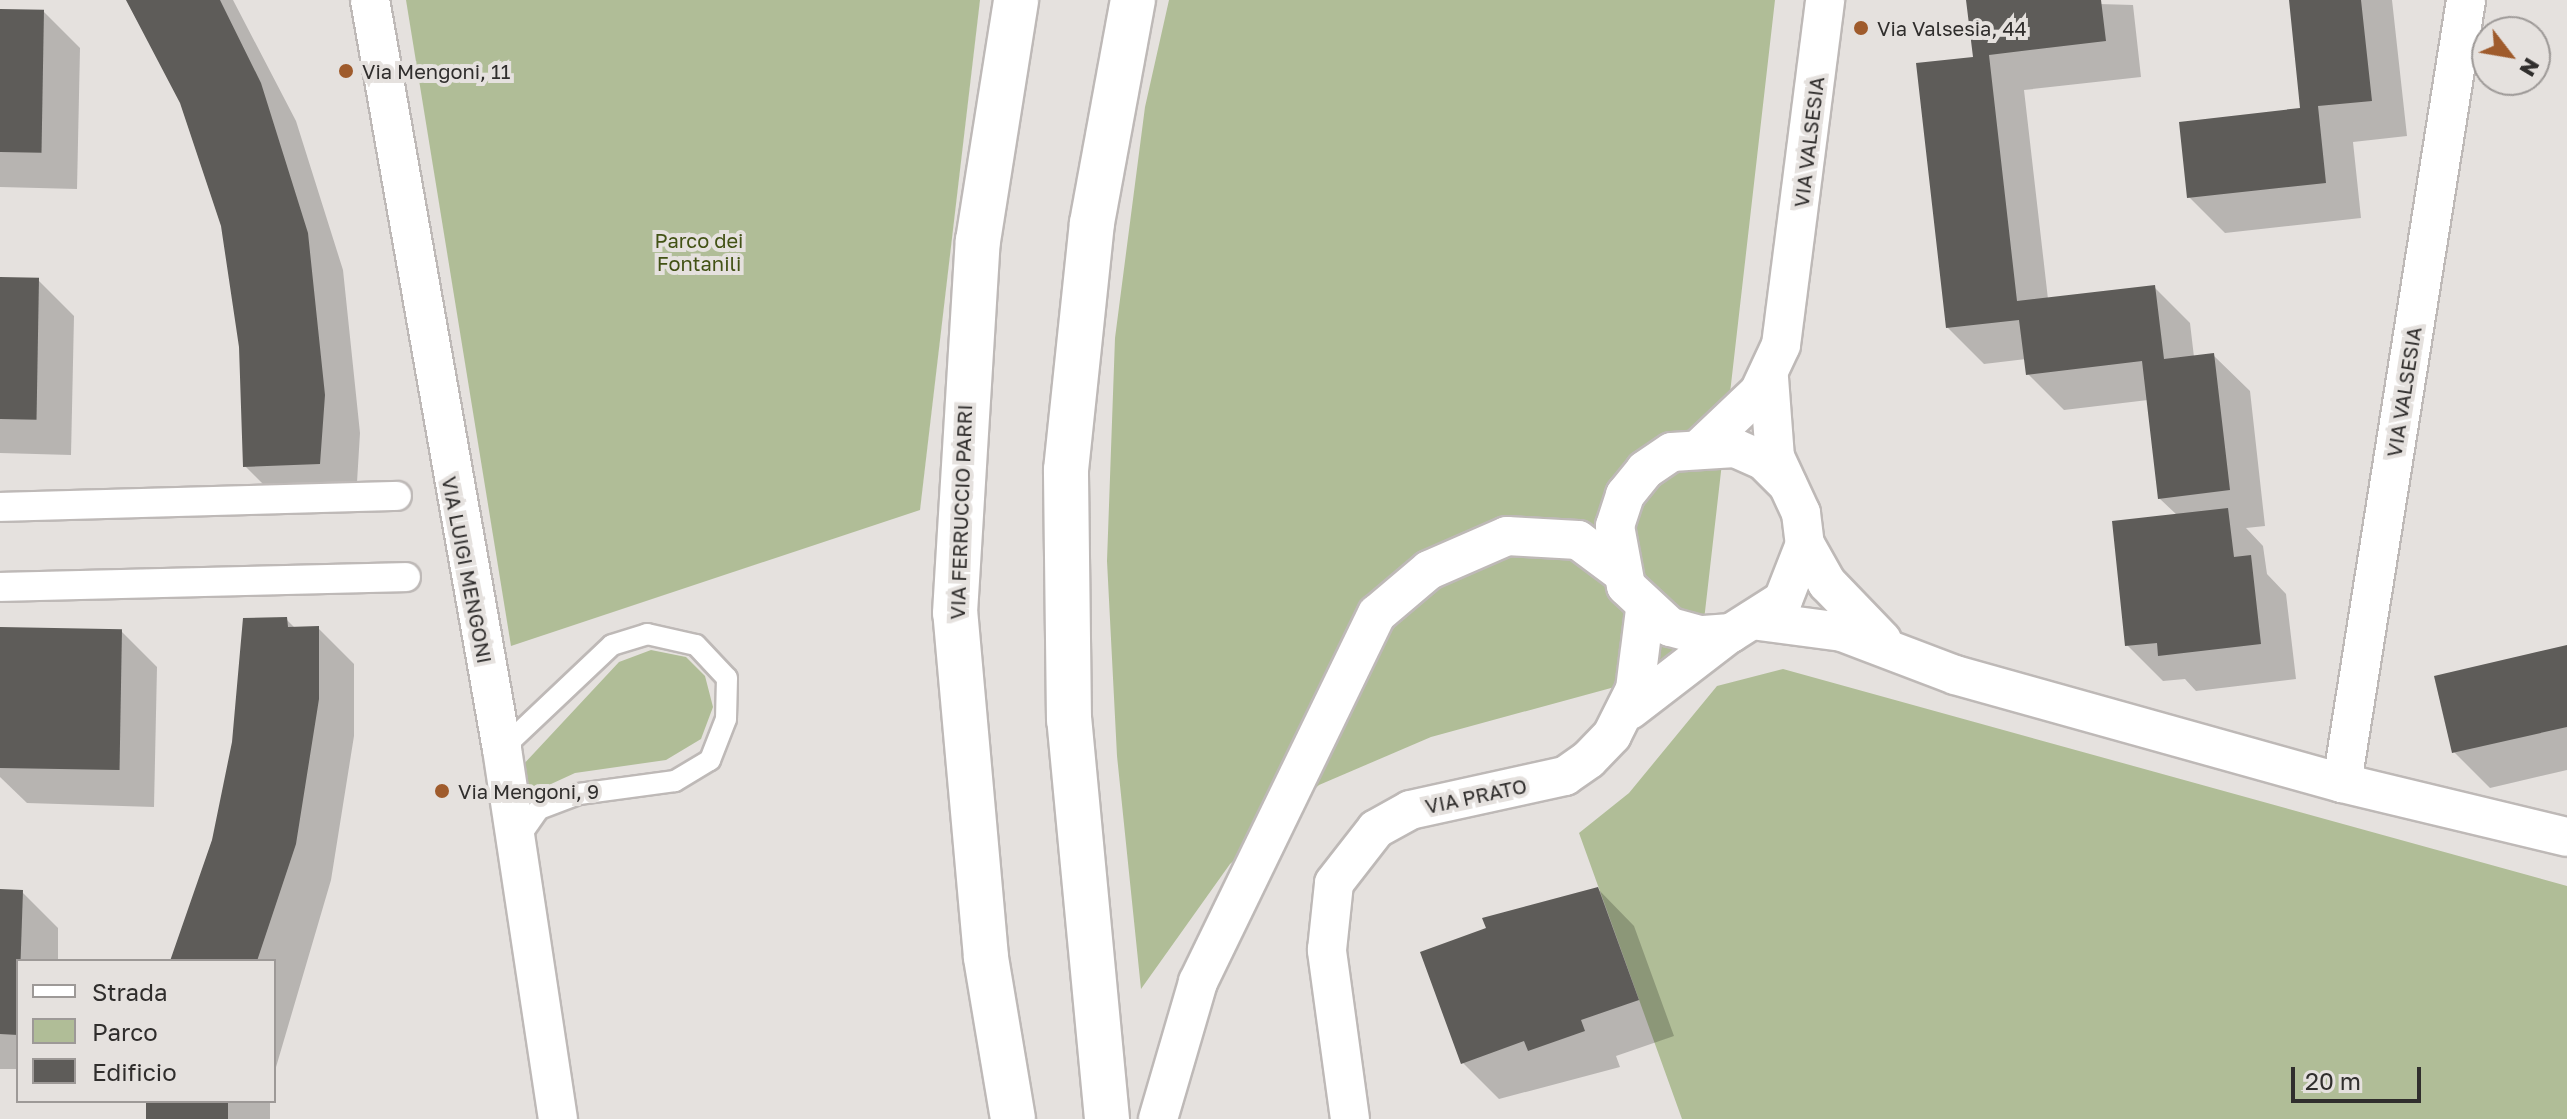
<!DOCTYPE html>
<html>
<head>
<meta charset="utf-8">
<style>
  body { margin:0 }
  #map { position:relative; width:2567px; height:1119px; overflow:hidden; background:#e5e1de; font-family:"Golos Text",sans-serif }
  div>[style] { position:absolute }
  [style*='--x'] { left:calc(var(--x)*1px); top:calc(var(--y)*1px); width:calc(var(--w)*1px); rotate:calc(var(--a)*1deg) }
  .green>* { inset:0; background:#b0bd97 }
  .shadow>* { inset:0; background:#0003; transform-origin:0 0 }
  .building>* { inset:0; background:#5e5c59; transform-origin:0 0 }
  .roads { filter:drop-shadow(2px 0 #beb9b7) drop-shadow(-2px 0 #beb9b7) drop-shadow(0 2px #beb9b7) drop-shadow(0 -2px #beb9b7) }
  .service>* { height:20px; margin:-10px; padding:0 10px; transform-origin:10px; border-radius:10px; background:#fff }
  .pedestrian>* { height:28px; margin:-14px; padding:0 14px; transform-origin:14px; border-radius:14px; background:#fff }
  .minor>* { height:38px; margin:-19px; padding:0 19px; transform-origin:19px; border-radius:19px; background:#fff }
  .secondary>* { height:44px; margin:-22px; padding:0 22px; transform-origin:22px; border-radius:22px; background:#fff }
  .dots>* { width:22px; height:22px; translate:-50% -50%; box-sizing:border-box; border:4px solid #e5e1de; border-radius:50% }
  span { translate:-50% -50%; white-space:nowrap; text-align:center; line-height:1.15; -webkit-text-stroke:8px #e5e1de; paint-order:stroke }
  .poi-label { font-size:20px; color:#302e2d }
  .left { translate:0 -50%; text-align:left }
  .street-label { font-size:20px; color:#302e2d }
  .park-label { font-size:20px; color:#425215 }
  .legend { position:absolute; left:16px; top:959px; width:260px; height:144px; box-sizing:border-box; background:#e5e1de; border:2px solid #9d9997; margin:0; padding:10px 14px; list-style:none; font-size:24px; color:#302e2d }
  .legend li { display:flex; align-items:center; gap:16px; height:40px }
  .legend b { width:40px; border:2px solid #9d9997 }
  .north { position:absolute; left:2471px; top:16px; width:80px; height:80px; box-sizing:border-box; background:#e5e1de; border:2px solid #9d9997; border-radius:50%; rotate:121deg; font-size:22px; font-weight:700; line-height:32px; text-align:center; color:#302e2d }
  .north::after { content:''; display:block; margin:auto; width:28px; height:36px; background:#9f5b2c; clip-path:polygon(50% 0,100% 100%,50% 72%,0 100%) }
  .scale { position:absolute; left:2291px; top:1067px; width:130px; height:36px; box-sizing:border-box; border:4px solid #302e2d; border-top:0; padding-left:10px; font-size:24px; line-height:28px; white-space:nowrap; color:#302e2d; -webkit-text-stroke:6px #e5e1de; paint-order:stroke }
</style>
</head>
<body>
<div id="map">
  <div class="green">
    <i style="clip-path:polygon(406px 0,980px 0,920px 510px,511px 646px)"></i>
    <i style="clip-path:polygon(1169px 0,1775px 0,1699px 664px,1431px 737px,1319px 785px,1230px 864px,1141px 989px,1117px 756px,1107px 561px,1115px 338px,1145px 107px)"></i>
    <i style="clip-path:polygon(651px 650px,686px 657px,705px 676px,713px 707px,701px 739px,666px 760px,575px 773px,538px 790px,523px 785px,521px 767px,619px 662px)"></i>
    <i style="clip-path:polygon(1783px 669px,2567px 886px,2567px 1119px,1682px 1119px,1579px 833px,1629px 793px,1717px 686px)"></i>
  </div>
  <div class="shadow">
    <i style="clip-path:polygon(126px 0,233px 0,296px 121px,343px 270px,360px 433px,356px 499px,281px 502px,245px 466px,241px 347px,223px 225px,182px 102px)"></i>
    <i style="clip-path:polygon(1968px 0,2133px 5px,2141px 77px,2024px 90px,2048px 299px,2154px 287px,2190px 323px,2194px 357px,2213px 355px,2250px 391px,2265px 526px,2246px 528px,2263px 546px,2267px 574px,2286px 594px,2296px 679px,2196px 691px,2185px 679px,2163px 681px,2127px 645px,2177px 515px,2159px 498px,2148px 400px,2064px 410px,2028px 374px,2026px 359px,1984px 364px,1948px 328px,1975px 58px)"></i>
    <i style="clip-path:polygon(2291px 0,2392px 0,2407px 136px,2353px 142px,2361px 218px,2225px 233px,2189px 197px,2303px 110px)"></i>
    <i style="clip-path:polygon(0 11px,44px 12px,80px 48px,77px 189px,0 187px)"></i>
    <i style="clip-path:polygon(0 279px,38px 280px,74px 316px,71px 455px,0 453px)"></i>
    <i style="clip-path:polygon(286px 619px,296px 629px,318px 628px,354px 664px,354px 736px,331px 880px,274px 1074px,274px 961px,172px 961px)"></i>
    <i style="clip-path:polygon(0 629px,121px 631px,157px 667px,154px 807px,27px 803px,0 777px)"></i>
    <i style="clip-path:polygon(2567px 647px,2567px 770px,2490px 788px,2454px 752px)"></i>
    <i style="clip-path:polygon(1598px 889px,1634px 926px,1674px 1036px,1616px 1056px,1620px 1067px,1499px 1099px,1463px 1063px)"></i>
    <i style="clip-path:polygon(0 891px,22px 892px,58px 928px,58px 961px,18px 961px,18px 1069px,0 1069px)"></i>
    <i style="left:148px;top:1101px;width:122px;height:18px"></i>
  </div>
  <div class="building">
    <i style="clip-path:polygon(126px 0,220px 0,261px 83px,308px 233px,325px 395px,320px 464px,243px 467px,239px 347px,221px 226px,180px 103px)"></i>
    <i style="clip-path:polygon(1966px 0,2101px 0,2106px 41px,1989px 55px,2017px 301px,2155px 285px,2164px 359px,2214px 353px,2230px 490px,2158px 499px,2142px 361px,2026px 375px,2019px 320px,1946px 328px,1916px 63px,1973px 57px)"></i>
    <i style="clip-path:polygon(2289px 0,2361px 0,2372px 101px,2318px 106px,2326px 183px,2187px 198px,2179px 122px,2300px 108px)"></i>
    <i style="left:0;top:9px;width:44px;height:143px;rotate:1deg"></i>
    <i style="left:0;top:277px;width:39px;height:142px;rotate:1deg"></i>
    <i style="clip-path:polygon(2228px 508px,2234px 557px,2251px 555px,2261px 644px,2158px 656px,2157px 643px,2125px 646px,2112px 521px)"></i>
    <i style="clip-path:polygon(287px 617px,288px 627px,319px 626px,319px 699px,296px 844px,257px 961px,170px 961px,212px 840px,232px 742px,243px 618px)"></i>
    <i style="left:0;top:627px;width:122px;height:141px;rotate:1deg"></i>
    <i style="clip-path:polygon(2567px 645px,2567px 727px,2452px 753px,2434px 676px)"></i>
    <i style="clip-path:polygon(1598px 887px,1639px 1000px,1581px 1020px,1585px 1031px,1528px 1051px,1524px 1041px,1461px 1064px,1420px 952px,1486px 928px,1482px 918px)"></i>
    <i style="clip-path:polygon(0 889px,23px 890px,18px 1035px,0 1034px)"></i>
    <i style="left:146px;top:1101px;width:82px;height:18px"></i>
  </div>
  <div class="roads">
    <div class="service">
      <i style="--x:502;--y:749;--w:151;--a:-43.4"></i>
      <i style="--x:612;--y:645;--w:37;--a:-17"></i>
      <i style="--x:647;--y:634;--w:50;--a:12.7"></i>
      <i style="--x:696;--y:645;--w:45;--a:46.8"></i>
      <i style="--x:727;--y:678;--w:41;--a:91.4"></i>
      <i style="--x:726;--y:719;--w:44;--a:111.3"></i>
      <i style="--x:710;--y:760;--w:41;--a:149"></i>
      <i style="--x:675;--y:781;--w:97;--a:172.3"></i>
      <i style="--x:579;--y:794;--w:43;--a:159.4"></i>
      <i style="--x:539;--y:809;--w:39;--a:125"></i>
    </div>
    <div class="pedestrian">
      <i style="--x:0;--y:507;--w:397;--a:-1.6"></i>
      <i style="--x:0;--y:587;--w:406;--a:-1.4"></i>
    </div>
    <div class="minor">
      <i style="--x:370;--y:0;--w:761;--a:80.01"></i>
      <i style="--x:502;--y:749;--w:374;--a:81.4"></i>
      <i style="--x:1769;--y:378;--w:79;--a:85.7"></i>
      <i style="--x:1775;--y:457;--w:62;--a:65.1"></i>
      <i style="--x:1801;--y:513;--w:31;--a:83"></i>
      <i style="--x:1805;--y:544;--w:60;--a:111.4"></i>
      <i style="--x:1783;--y:600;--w:62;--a:147.6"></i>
      <i style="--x:1731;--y:633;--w:31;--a:176"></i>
      <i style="--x:1700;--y:635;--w:31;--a:-165"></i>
      <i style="--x:1670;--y:627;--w:60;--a:-137"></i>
      <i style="--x:1626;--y:586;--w:61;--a:-100.4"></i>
      <i style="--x:1615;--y:526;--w:33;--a:-72"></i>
      <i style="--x:1625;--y:495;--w:32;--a:-51"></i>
      <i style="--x:1645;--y:470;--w:32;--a:-34"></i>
      <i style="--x:1672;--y:452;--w:63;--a:-3.6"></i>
      <i style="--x:1735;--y:448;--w:32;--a:24"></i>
      <i style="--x:1764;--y:461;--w:33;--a:45"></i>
      <i style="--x:1703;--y:445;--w:77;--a:-43.4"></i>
      <i style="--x:1759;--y:392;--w:52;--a:-64.9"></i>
      <i style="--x:1781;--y:345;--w:348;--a:-82.7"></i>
      <i style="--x:1805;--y:544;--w:45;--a:60.6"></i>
      <i style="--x:1827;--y:583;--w:79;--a:46"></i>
      <i style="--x:1759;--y:621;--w:84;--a:7.5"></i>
      <i style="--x:1842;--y:632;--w:121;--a:20.8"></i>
      <i style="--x:1955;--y:675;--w:402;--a:15.6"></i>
      <i style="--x:2342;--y:783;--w:231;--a:13.5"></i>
      <i style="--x:1630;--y:710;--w:126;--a:-37.6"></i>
      <i style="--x:2342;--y:783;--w:793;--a:-81"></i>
      <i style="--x:1158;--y:1119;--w:143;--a:-73.7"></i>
      <i style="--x:1198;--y:982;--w:409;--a:-64.1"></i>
      <i style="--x:1377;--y:614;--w:68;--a:-40.2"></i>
      <i style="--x:1429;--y:570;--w:85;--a:-23.6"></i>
      <i style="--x:1507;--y:536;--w:71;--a:3.2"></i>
      <i style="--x:1578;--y:540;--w:54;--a:36.7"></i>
      <i style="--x:1350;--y:1119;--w:171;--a:-97.8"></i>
      <i style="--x:1327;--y:950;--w:67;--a:-84"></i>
      <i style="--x:1334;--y:883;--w:68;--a:-52.1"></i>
      <i style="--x:1376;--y:829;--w:39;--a:-29"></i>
      <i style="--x:1410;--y:810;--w:159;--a:-12.4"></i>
      <i style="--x:1565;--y:776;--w:29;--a:-35"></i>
      <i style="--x:1589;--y:759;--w:33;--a:-46"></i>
      <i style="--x:1612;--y:735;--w:51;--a:-63.4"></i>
      <i style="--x:1635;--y:689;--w:80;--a:-82.8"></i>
    </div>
    <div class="secondary">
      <i style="--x:1013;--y:1119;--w:164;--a:-99.5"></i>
      <i style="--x:986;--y:957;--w:345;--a:-95.1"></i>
      <i style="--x:955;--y:613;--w:373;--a:-86.5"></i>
      <i style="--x:978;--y:241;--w:244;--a:-81"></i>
      <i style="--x:1107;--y:1119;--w:401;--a:-95.4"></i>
      <i style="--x:1069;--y:720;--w:250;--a:-90.7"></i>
      <i style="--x:1066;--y:470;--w:248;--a:-84"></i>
      <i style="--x:1092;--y:223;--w:227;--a:-79.6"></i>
    </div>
  </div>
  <div class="dots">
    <i style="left:1861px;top:28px;background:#9f5b2c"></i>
    <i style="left:346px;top:71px;background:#9f5b2c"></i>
    <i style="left:442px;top:791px;background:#9f5b2c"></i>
  </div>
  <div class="poi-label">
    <span class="left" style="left:1877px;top:28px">Via Valsesia, 44</span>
    <span class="left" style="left:362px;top:71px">Via Mengoni, 11</span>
    <span class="left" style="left:458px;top:791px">Via Mengoni, 9</span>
  </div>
  <div class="street-label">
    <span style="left:1809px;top:142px;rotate:-83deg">VIA VALSESIA</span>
    <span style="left:2404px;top:392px;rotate:-81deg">VIA VALSESIA</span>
    <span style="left:961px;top:512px;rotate:-88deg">VIA FERRUCCIO PARRI</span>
    <span style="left:467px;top:570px;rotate:79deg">VIA LUIGI MENGONI</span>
    <span style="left:1476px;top:796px;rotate:-12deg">VIA PRATO</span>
  </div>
  <div class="park-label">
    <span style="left:699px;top:252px">Parco dei<br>Fontanili</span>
  </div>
  <ul class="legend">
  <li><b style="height:10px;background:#fff"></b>Strada</li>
  <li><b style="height:22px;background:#b0bd97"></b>Parco</li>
  <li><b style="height:22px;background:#5e5c59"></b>Edificio</li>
  </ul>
  <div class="north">N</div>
  <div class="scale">20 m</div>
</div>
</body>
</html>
